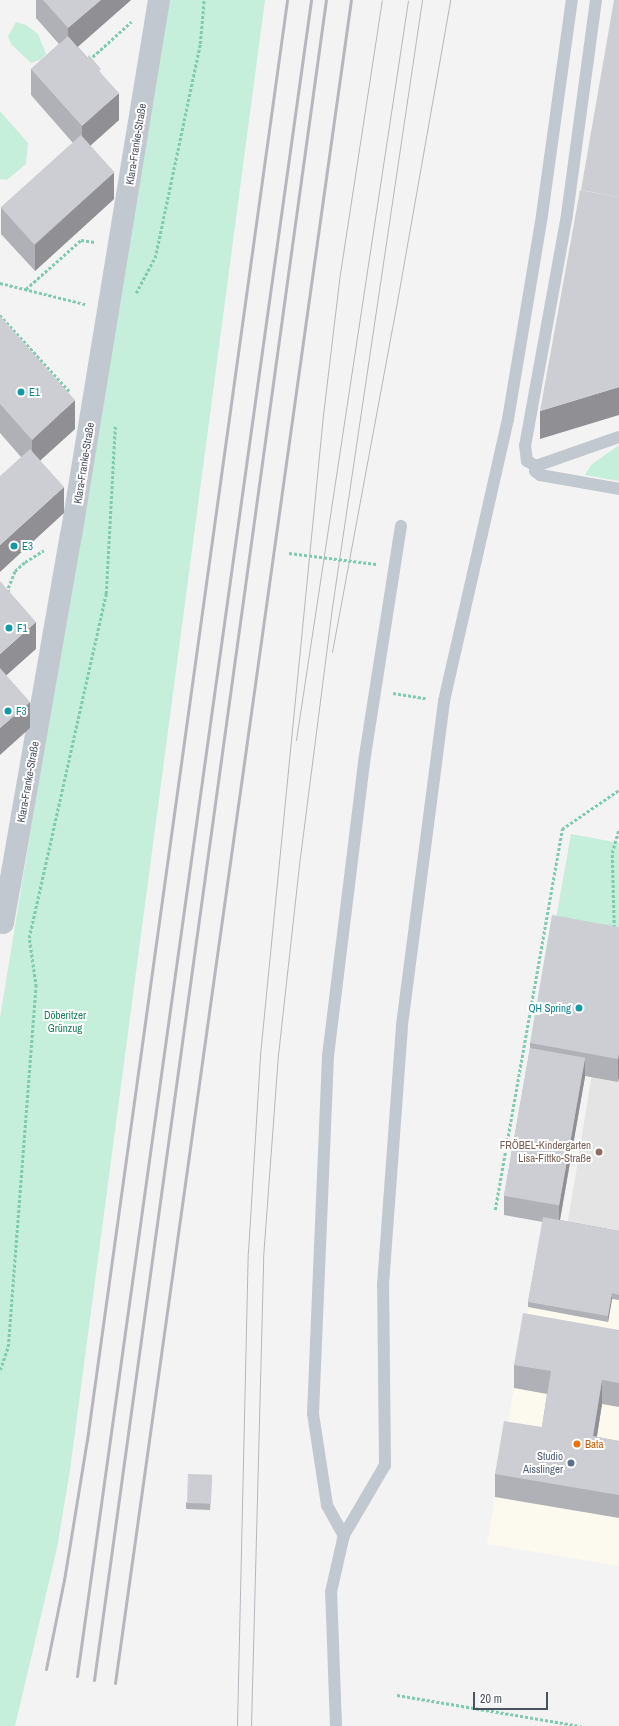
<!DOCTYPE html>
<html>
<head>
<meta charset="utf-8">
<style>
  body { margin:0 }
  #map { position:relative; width:619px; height:1726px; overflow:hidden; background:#f4f3f3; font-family:"Archivo Narrow",sans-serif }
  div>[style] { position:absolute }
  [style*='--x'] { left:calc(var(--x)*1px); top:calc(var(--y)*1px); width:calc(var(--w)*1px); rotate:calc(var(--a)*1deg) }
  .commercial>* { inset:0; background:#fcfaef }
  .education>* { inset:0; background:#e5e4e4 }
  .green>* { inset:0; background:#c5eedb }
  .path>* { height:2.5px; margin-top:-1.25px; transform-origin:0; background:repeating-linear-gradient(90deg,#7ecbb0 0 3px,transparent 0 5px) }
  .service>* { height:12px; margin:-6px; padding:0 6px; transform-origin:6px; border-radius:6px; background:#c1c8d0 }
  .minor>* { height:22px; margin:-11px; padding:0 11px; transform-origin:11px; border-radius:11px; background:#c1c8d0 }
  .tram>* { height:1px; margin:-0.5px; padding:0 0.5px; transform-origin:0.5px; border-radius:0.5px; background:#b5b7bc }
  .rail>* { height:3px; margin:-1.5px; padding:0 1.5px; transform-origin:1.5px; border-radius:1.5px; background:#b5b7bc }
  .wall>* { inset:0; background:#b0b1b6 }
  .shaded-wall>* { inset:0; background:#909094 }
  .building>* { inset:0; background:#cdced4; transform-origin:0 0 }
  .dots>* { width:11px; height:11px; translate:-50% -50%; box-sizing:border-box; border:2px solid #fff; border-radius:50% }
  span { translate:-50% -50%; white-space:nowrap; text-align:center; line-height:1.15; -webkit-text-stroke:4px #fff; paint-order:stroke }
  .street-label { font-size:11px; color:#4b535f }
  .culture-label { font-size:11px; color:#0d838f }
  .left { translate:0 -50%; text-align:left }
  .right { translate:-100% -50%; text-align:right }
  .park-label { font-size:11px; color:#1d7f5c }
  .education-label { font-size:11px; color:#785e54 }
  .food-label { font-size:11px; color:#c56008 }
  .service-label { font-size:11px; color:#4e5e75 }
  .scale { position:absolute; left:473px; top:1692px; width:75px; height:18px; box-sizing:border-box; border:2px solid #4b535f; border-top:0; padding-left:5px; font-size:12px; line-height:14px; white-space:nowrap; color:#4b535f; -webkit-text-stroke:3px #fff; paint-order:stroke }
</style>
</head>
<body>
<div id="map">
  <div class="commercial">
    <i style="clip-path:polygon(543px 1222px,619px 1234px,619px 1566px,487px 1544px)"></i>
  </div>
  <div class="education">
    <i style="clip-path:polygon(610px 964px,619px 966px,619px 1236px,567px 1227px)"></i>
  </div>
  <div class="green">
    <i style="clip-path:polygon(166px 0,265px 0,70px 1470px,57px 1548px,15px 1726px,0 1726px,0 1018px)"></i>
    <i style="clip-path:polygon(16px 22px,26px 25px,38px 34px,46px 54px,40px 60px,31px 63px,11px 44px,8px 36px)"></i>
    <i style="clip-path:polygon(0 111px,28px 143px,26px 164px,7px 180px,0 179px)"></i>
    <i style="clip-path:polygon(619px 445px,619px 481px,585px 475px,591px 465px)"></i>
    <i style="clip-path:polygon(571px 834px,619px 843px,619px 935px,555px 924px)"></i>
  </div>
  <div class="path">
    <i style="--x:89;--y:60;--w:57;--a:-42.1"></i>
    <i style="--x:0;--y:283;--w:88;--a:13.9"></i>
    <i style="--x:26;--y:289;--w:74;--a:-41.7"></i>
    <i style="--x:81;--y:240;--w:14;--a:8"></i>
    <i style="--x:136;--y:293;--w:40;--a:-62"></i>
    <i style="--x:155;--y:258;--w:219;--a:-78.1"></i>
    <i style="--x:200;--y:44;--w:44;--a:-84.8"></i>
    <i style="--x:0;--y:315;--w:104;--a:47.7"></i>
    <i style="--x:289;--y:553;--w:88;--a:7.2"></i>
    <i style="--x:8;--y:593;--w:5;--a:-90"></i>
    <i style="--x:8;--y:588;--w:18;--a:-68"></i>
    <i style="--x:15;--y:571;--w:13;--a:-42"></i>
    <i style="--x:25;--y:562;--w:22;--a:-32"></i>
    <i style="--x:393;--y:693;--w:33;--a:9"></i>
    <i style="--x:614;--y:928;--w:75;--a:-91.5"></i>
    <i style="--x:612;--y:853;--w:25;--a:-74"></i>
    <i style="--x:495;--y:1210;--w:387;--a:-80"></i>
    <i style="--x:562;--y:829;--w:69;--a:-34.4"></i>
    <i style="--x:0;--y:1370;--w:24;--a:-71"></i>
    <i style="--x:8;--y:1347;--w:361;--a:-85.6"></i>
    <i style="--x:36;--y:987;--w:49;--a:-98.1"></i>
    <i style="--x:29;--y:938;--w:353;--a:-77.4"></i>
    <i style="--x:106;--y:594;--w:168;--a:-86.9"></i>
    <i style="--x:397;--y:1695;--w:187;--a:9.6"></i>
  </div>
  <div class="service">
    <i style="--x:596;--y:0;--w:217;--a:97.7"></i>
    <i style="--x:567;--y:215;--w:234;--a:100.3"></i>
    <i style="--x:525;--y:445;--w:16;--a:83"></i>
    <i style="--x:527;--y:461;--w:10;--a:29"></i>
    <i style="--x:536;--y:466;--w:88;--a:-19.3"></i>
    <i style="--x:536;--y:466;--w:5;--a:101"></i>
    <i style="--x:535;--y:471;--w:6;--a:39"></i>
    <i style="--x:540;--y:475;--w:80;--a:10"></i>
    <i style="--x:344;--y:1536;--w:35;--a:-119"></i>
    <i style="--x:327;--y:1505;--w:92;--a:-98.7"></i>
    <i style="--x:313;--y:1414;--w:358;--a:-87.6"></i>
    <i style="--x:328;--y:1056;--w:296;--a:-83"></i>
    <i style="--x:364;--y:762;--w:239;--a:-81.1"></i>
    <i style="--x:336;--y:1726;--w:134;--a:-92.1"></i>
    <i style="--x:331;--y:1592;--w:58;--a:-77.2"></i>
    <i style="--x:344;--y:1535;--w:81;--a:-59.6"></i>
    <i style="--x:385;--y:1465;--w:180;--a:-90.6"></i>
    <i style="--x:383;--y:1285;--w:261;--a:-85.8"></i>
    <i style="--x:402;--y:1025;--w:327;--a:-82.6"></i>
    <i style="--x:444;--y:701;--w:289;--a:-77.2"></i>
    <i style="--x:508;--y:419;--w:207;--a:-80.5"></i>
    <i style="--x:542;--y:215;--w:217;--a:-82.1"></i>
  </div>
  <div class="minor">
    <i style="--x:0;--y:922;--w:3;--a:18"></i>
    <i style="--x:3;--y:923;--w:40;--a:-80"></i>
    <i style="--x:10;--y:884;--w:353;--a:-80.1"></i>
    <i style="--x:71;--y:536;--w:543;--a:-80.68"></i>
  </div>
  <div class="tram">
    <i style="--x:332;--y:652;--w:362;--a:-79.5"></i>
    <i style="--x:398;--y:296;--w:301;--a:-80"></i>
    <i style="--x:296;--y:740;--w:748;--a:-81.39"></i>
    <i style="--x:237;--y:1726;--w:474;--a:-88.7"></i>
    <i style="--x:248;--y:1252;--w:197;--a:-86.5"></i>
    <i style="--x:260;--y:1055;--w:643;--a:-84.38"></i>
    <i style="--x:323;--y:415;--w:136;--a:-83.2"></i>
    <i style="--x:339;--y:280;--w:283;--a:-81.3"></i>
    <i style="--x:251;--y:1726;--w:468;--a:-88.5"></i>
    <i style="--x:263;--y:1258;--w:204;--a:-85.8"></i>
    <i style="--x:278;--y:1055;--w:199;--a:-83.7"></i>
    <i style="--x:300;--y:857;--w:245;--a:-82.7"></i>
    <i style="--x:331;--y:614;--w:621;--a:-81.57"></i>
  </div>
  <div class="rail">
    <i style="--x:46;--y:1669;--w:91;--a:-78.6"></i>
    <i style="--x:64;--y:1580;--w:142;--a:-80.7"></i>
    <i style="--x:87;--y:1440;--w:1454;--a:-82.09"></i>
    <i style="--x:77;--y:1676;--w:1692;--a:-82.05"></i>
    <i style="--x:94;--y:1680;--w:1696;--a:-82.14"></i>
    <i style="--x:115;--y:1683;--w:1699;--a:-82.02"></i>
  </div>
  <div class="wall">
    <i style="clip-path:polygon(36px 0,131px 0,78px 47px,101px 73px,119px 120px,90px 146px,114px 199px,35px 271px,1px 234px,1px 208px,73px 143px,31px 95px,31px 69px,59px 44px,36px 18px)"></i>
    <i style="clip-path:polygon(0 316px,75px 429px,40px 460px,64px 513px,21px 457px,0 433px)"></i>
    <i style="clip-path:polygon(619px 927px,619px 1076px,618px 1082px,585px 1076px,560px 1220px,619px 1231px,619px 1300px,612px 1299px,608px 1322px,528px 1307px,528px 1302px,543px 1222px,504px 1215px,504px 1196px,530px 1048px,530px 1043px)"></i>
    <i style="clip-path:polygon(619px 1330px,619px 1407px,602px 1404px,597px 1437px,619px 1441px,619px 1518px,495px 1497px,495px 1474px,542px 1427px,547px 1394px,514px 1388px,514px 1365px)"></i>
    <i style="clip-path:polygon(212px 1475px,210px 1510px,186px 1509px,186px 1503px)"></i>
  </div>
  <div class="shaded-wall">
    <i style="clip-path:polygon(101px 0,131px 0,68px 55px,68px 28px)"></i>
    <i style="clip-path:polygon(119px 93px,119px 120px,82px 153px,82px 126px)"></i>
    <i style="clip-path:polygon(114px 172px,114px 199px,35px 271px,35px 245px)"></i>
    <i style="clip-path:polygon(619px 387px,619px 415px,540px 439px,540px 411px)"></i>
    <i style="clip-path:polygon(75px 400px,75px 429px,32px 468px,32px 440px)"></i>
    <i style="clip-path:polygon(64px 487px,64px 513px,0 572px,0 545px)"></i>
    <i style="clip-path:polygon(36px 622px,36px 649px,0 681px,0 654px)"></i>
    <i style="clip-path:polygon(30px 702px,30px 728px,0 755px,0 728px)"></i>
    <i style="clip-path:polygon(619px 1053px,619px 1076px,618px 1082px,618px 1059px)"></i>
    <i style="clip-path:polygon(585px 1058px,585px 1077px,559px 1225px,559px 1206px)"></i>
    <i style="clip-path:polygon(612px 1293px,612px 1299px,608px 1322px,608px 1316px)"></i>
    <i style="clip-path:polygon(602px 1380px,602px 1404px,593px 1459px,593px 1436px)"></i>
  </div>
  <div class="building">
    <i style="clip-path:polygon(43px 0,101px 0,68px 28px)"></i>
    <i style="clip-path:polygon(614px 0,619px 0,619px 197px,581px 190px)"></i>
    <i style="clip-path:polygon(68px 36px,87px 58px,89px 55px,101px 69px,99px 71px,119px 93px,82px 126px,31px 69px)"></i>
    <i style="left:81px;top:135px;width:50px;height:108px;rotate:48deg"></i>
    <i style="clip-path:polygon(580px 190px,619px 197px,619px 387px,540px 411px)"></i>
    <i style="clip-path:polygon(0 316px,75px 400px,32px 440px,0 404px)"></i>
    <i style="clip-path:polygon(30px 449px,64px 487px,0 545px,0 476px)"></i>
    <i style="clip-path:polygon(0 581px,36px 622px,0 654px)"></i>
    <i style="clip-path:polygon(0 668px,30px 702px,0 728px)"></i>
    <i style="clip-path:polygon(552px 915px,619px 927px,619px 1053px,618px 1059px,530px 1043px)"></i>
    <i style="left:530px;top:1048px;width:56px;height:150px;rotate:10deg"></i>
    <i style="clip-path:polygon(543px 1217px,619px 1231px,619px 1295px,612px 1293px,608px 1316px,528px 1302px)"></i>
    <i style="clip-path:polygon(523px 1313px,619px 1330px,619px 1383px,602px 1380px,593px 1436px,619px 1441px,619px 1495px,495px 1474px,504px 1421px,542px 1427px,551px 1371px,514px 1365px)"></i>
    <i style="left:188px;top:1474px;width:24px;height:29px;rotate:2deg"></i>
  </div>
  <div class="dots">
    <i style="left:21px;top:392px;background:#0f9aa8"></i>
    <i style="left:14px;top:546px;background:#0f9aa8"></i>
    <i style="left:9px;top:628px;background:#0f9aa8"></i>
    <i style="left:8px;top:711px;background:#0f9aa8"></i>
    <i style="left:579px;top:1008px;background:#0f9aa8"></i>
    <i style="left:599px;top:1152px;background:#8d6e63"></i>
    <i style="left:577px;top:1444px;background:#e8710a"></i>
    <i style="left:571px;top:1463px;background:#5c6f8a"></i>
  </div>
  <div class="street-label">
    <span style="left:136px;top:144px;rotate:-81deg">Klara-Franke-Straße</span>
    <span style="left:84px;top:463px;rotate:-81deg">Klara-Franke-Straße</span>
    <span style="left:28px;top:782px;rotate:-80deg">Klara-Franke-Straße</span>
  </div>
  <div class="culture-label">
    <span class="left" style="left:29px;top:392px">E1</span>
    <span class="left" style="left:22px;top:546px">E3</span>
    <span class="left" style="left:17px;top:628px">F1</span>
    <span class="left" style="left:16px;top:711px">F3</span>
    <span class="right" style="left:571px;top:1008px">QH Spring</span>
  </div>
  <div class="park-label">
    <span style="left:65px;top:1022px">Döberitzer<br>Grünzug</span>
  </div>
  <div class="education-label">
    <span class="right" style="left:591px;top:1152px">FRÖBEL-Kindergarten<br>Lisa-Fittko-Straße</span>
  </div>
  <div class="food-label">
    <span class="left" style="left:585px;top:1444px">Bata</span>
  </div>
  <div class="service-label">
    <span class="right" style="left:563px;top:1463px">Studio<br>Aisslinger</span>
  </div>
  <div class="scale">20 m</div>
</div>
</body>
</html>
